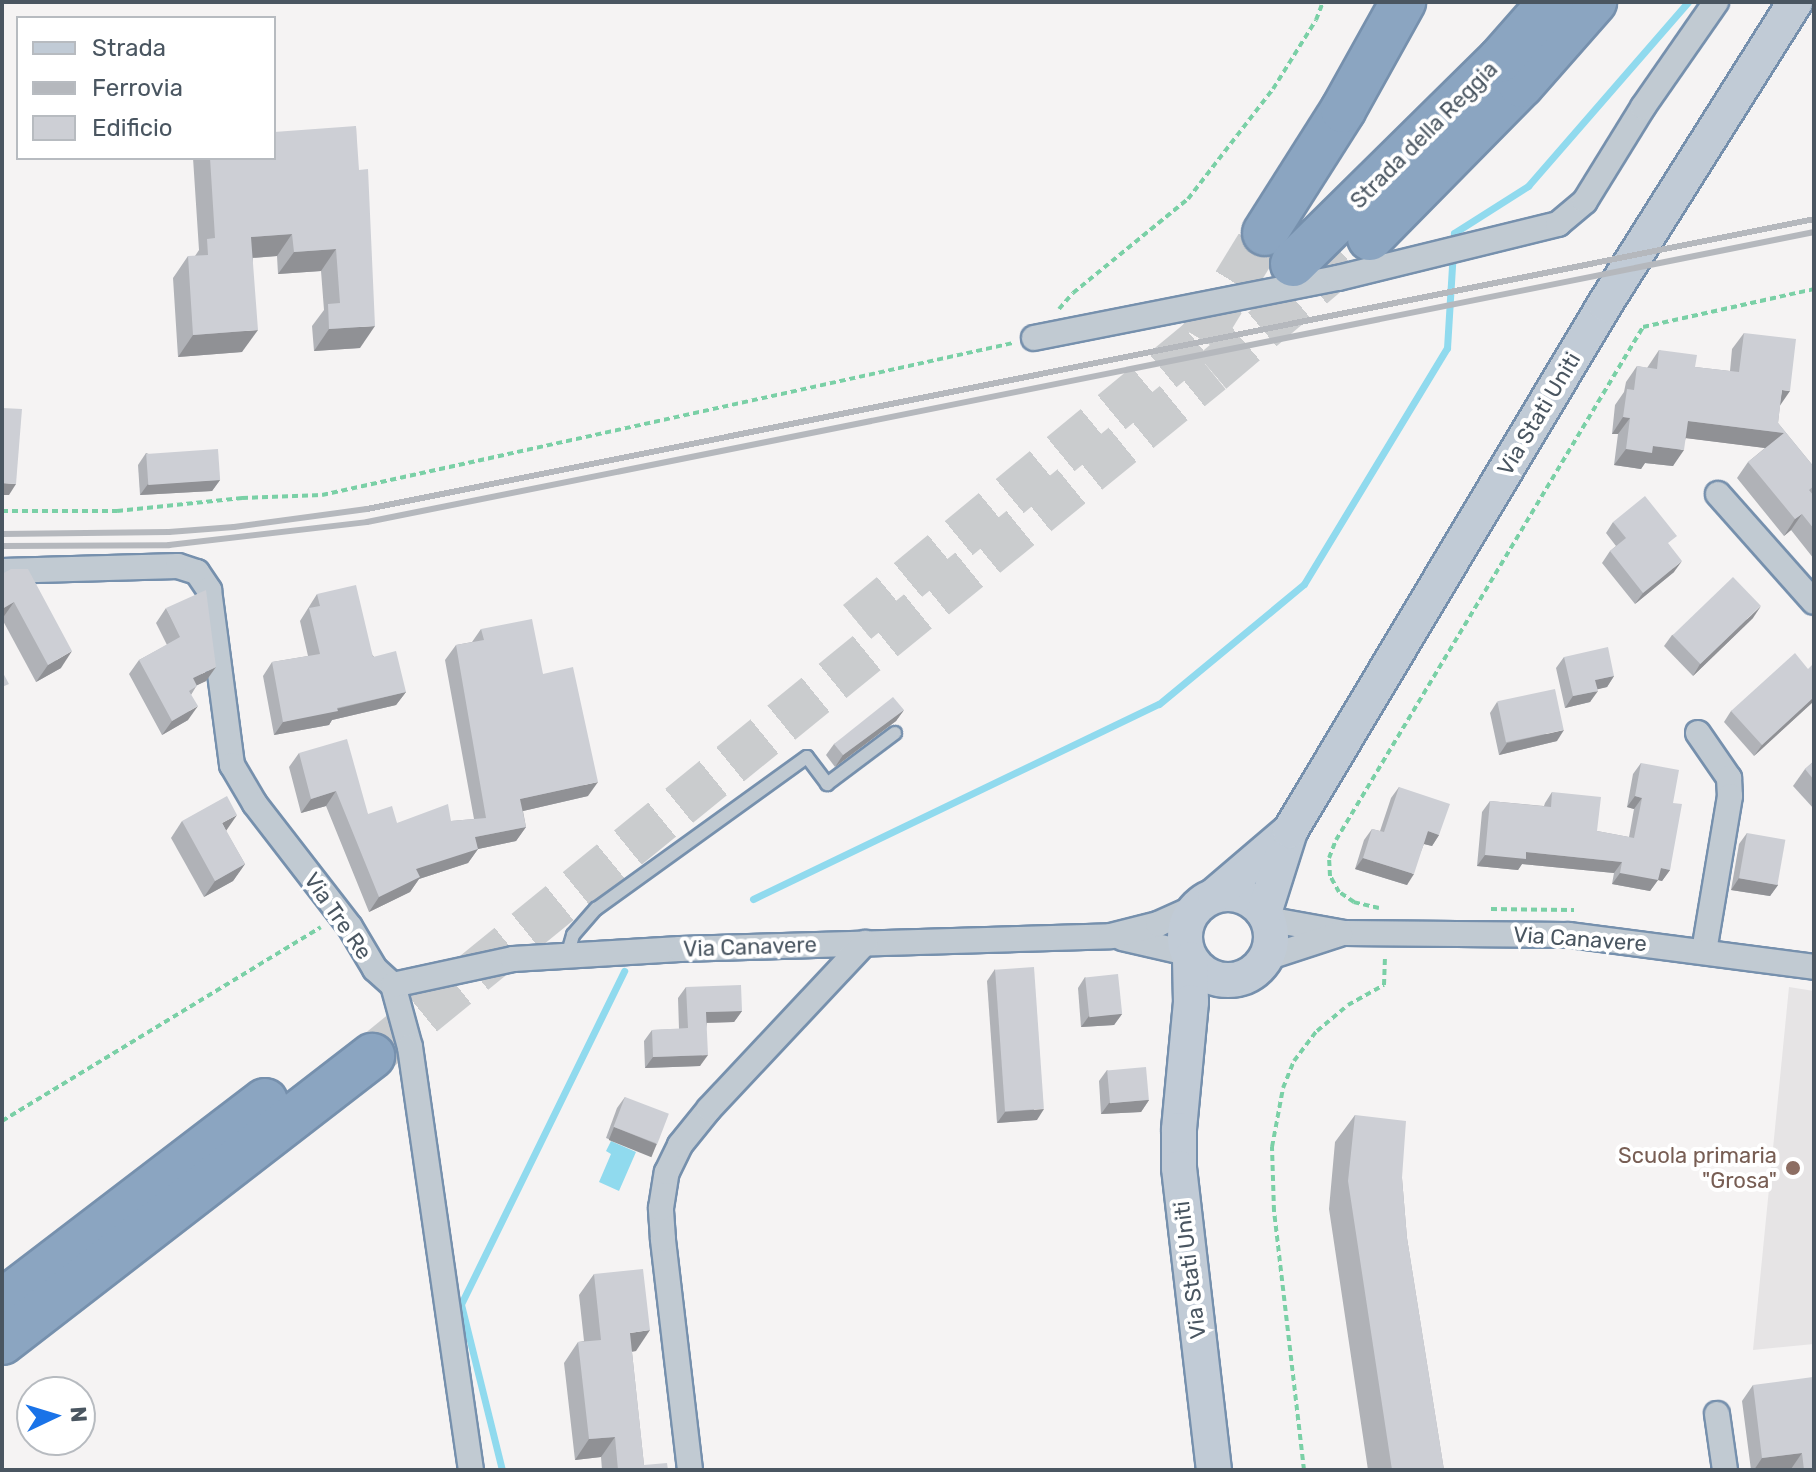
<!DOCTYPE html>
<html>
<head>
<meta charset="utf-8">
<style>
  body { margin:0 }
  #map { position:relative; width:1816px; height:1472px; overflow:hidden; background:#f5f3f3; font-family:Rubik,sans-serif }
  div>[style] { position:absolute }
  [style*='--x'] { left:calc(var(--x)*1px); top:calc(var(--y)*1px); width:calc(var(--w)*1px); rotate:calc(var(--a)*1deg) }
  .education>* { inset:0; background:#e6e4e5 }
  .water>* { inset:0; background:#90daee }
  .stream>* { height:7px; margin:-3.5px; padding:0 3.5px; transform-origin:3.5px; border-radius:3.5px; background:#90daee }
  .highway-tunnel>* { height:44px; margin-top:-22px; transform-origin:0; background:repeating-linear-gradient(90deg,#caccce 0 44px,transparent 0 66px) }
  .path>* { height:4px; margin-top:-2px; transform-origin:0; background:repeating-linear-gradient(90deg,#7ad0a6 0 6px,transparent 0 10px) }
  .roads { filter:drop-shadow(2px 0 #7690ad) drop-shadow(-2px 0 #7690ad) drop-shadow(0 2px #7690ad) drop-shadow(0 -2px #7690ad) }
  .lane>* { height:12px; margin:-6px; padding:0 6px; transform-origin:6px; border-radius:6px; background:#c1cad2 }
  .street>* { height:24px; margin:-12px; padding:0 12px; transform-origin:12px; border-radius:12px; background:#c1cad2 }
  .secondary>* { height:34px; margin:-17px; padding:0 17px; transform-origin:17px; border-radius:17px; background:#c1cbd6 }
  .secondary>.ring { margin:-17px; padding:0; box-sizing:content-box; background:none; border:34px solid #c1cbd6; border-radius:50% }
  .highway>* { height:44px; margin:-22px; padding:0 22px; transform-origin:22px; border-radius:22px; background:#8ba5c1 }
  .rail>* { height:6px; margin:-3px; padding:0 3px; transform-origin:3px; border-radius:3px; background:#b5b8bd }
  .wall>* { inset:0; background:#b0b2b7 }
  .shaded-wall>* { inset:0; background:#909195; transform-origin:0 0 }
  .building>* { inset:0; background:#cdcfd5; transform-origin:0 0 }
  .dots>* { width:22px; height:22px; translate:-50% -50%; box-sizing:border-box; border:4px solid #fff; border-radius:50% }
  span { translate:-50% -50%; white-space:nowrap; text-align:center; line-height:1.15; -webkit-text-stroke:8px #fff; paint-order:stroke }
  .street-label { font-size:22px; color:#4a5661 }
  .education-label { font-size:22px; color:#785e54 }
  .right { translate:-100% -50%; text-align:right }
  .frame { position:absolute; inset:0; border:4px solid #4a5661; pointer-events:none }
  .legend { position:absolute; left:16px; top:16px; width:260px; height:144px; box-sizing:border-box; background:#fff; border:2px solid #b7bbc0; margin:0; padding:10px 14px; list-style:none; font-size:24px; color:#4a5661 }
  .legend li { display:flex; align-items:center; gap:16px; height:40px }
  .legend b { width:40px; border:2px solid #b7bbc0 }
  .north { position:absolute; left:16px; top:1376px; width:80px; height:80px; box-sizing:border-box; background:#fff; border:2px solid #b7bbc0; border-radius:50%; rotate:86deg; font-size:22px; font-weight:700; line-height:32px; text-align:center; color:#4a5661 }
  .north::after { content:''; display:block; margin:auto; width:28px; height:36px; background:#1a73e8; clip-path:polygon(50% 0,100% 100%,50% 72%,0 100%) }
</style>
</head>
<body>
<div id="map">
  <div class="education">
    <i style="clip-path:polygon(1789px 987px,1814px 991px,1814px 1344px,1753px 1350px)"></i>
  </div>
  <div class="water">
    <i style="clip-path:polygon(611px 1141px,636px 1152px,619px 1191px,599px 1182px,611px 1154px,606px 1151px)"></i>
  </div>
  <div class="stream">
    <i style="--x:753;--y:899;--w:450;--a:-25.7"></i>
    <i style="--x:1159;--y:704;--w:188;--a:-39.6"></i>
    <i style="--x:1304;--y:584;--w:276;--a:-58.8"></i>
    <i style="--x:1447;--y:348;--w:115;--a:-86.5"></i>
    <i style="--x:1454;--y:233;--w:88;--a:-32.4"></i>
    <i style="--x:1528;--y:186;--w:244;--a:-49"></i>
    <i style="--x:502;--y:1470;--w:171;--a:-103.9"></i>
    <i style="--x:461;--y:1304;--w:371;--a:-63.9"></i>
  </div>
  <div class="highway-tunnel">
    <i style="--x:857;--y:622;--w:445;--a:-39.5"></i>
    <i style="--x:1200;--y:339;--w:124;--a:-58.5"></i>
    <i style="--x:372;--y:1056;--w:1083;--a:-39.16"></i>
    <i style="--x:1212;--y:372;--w:207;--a:-40.3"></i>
  </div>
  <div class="path">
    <i style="--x:1059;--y:309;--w:21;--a:-49"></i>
    <i style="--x:1073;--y:293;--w:149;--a:-39.3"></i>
    <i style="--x:1188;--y:199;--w:139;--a:-52.3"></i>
    <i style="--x:1273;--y:89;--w:81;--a:-58.1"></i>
    <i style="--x:1316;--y:20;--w:19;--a:-69"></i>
    <i style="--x:2;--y:511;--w:115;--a:0"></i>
    <i style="--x:117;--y:511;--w:126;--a:-5.9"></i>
    <i style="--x:242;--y:498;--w:80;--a:-2.1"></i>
    <i style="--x:322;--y:495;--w:708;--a:-12.41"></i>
    <i style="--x:1379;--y:908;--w:26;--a:-167"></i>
    <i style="--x:1354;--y:902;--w:18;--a:-146"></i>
    <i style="--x:1339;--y:892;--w:18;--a:-119"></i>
    <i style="--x:1330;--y:876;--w:18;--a:-93"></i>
    <i style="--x:1329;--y:858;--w:19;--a:-69"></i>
    <i style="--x:1336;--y:840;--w:598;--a:-59.1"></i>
    <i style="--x:1643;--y:327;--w:175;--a:-12.5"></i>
    <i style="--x:1491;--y:909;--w:83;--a:0.7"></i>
    <i style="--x:2;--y:1121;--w:373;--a:-31.3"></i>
    <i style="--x:1304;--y:1470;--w:261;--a:-96.6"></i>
    <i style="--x:1274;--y:1211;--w:64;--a:-91.8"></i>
    <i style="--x:1272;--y:1147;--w:60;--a:-79.4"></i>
    <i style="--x:1283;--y:1088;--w:29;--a:-68"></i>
    <i style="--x:1294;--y:1061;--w:38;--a:-53"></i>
    <i style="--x:1317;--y:1031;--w:40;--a:-40"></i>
    <i style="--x:1348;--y:1005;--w:41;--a:-29.1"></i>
    <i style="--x:1384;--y:985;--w:29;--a:-88"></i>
  </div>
  <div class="roads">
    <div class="lane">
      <i style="--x:567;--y:956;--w:22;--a:-74"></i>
      <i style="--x:573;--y:935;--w:35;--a:-49"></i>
      <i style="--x:596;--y:909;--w:260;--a:-35.8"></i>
      <i style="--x:807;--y:757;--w:34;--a:53"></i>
      <i style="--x:827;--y:784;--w:85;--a:-36.9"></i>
    </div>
    <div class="street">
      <i style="--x:1034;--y:338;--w:310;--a:-11.2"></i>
      <i style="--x:1338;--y:278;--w:227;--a:-13.8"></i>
      <i style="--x:1558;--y:224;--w:35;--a:-40"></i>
      <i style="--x:1585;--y:201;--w:110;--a:-58.3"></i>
      <i style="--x:1643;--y:107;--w:128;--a:-55.2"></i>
      <i style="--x:1718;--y:494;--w:144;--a:48.4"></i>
      <i style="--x:2;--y:571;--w:176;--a:-1.6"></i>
      <i style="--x:178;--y:566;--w:20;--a:18"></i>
      <i style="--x:197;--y:572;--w:22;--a:56"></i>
      <i style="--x:209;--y:590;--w:177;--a:82.5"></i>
      <i style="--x:232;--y:765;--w:45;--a:59.5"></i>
      <i style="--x:255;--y:804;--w:155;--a:52.3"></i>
      <i style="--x:350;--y:927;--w:49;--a:59.2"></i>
      <i style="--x:375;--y:969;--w:24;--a:42"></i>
      <i style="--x:393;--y:985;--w:64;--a:74.7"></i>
      <i style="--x:410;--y:1047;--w:427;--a:81.8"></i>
      <i style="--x:1698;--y:733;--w:55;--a:55.4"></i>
      <i style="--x:1729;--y:778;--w:18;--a:87"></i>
      <i style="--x:1730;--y:796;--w:157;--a:99.5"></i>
      <i style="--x:1267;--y:919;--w:79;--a:10.2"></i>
      <i style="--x:1345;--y:933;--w:224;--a:0.5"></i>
      <i style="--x:1569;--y:935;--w:247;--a:7.4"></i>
      <i style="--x:1122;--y:938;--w:67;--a:13"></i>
      <i style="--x:1266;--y:958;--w:78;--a:-18"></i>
      <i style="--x:393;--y:985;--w:123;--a:-12.2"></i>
      <i style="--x:513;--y:959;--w:167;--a:-3.4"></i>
      <i style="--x:680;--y:949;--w:431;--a:-1.7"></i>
      <i style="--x:1111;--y:936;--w:49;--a:-14.3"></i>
      <i style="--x:1158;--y:924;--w:44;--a:-24.2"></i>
      <i style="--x:1717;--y:1414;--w:57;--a:81.9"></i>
      <i style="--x:690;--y:1470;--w:233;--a:-96.7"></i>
      <i style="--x:663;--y:1239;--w:31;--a:-94"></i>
      <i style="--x:661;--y:1208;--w:36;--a:-81"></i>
      <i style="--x:667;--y:1172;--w:30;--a:-64"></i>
      <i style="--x:680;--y:1145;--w:46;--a:-51.1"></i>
      <i style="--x:709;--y:1109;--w:228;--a:-46.8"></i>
    </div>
    <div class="secondary">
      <i class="ring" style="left:1185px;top:894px;width:52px;height:52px"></i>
      <i style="--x:1215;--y:895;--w:99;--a:-40.5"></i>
      <i style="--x:1264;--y:913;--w:86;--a:-72.4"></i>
      <i style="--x:1290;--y:831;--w:614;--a:-59.13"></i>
      <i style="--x:1605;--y:304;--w:357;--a:-57.8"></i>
      <i style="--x:1190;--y:959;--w:43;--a:88.7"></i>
      <i style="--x:1191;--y:1002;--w:129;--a:95.4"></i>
      <i style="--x:1179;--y:1130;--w:38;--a:90"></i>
      <i style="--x:1179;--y:1168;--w:304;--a:83.4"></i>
    </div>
    <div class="highway">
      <i style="--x:1265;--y:233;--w:146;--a:-57.6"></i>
      <i style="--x:1343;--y:110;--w:124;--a:-60.9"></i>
      <i style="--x:1370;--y:238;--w:215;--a:-45.4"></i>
      <i style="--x:1521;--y:85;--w:111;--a:-48.7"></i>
      <i style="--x:1293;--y:264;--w:291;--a:-44.6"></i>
      <i style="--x:1500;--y:60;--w:77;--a:-48.7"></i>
      <i style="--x:2;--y:1302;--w:331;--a:-37.4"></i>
      <i style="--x:2;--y:1342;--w:468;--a:-37.7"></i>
    </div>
  </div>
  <div class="rail">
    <i style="--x:2;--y:534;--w:167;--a:-0.7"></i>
    <i style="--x:169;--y:532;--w:65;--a:-4.4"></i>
    <i style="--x:234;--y:527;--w:134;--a:-7.7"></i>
    <i style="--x:367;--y:509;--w:1476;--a:-11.33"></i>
    <i style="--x:2;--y:546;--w:167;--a:-0.3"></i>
    <i style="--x:169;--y:545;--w:199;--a:-6.6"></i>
    <i style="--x:367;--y:522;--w:1476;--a:-11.33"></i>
  </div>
  <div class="wall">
    <i style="clip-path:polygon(356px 126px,360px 348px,314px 351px,312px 326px,324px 310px,321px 271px,278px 274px,277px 256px,253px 258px,242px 352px,178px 357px,173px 278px,188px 256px,195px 256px,199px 250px,193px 158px,274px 158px)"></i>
    <i style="clip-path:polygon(1744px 333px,1780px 405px,1778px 423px,1814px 467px,1814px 491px,1812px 494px,1814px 496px,1814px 559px,1791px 530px,1784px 536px,1737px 478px,1748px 462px,1765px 448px,1686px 438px,1673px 466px,1645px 463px,1641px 469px,1614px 465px,1618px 434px,1612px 434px,1615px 405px,1624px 392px,1626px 382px,1637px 366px,1647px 368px,1659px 350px,1695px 367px,1730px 371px,1732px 349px)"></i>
    <i style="clip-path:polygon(146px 453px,220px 480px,212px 491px,140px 495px,138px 465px)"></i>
    <i style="clip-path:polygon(1613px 522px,1670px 546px,1674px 572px,1635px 604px,1602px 563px,1610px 551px,1616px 546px,1606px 533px)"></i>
    <i style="clip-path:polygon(2px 574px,61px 668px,36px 682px,2px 619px)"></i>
    <i style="clip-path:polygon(317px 594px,406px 692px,396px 705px,332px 720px,329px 725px,274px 735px,263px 676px,272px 662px,308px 656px,300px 621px)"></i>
    <i style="clip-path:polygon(166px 608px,206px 681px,197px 685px,191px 695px,188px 720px,162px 735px,129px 674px,139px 660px,167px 645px,156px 623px)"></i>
    <i style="clip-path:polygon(1753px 618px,1693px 676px,1664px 646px,1672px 635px)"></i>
    <i style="clip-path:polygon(481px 629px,543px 674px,588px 796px,523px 811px,526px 827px,516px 841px,478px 849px,468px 863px,419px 879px,410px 892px,369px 912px,326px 806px,301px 813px,289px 767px,299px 753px,368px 814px,397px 823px,451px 821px,474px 819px,445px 660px,456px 645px,472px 642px)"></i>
    <i style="clip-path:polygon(1564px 657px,1614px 676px,1607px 687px,1597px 689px,1590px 702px,1565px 708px,1556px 668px)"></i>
    <i style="clip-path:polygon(1808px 669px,1814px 701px,1754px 756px,1724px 722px,1731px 711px)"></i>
    <i style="clip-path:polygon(1497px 702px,1557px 741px,1499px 755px,1490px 713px)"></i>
    <i style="clip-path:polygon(904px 710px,896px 721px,835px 767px,826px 755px,834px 744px)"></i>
    <i style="clip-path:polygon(1814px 761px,1814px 809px,1793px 786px,1805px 769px)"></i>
    <i style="clip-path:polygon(1641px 763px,1673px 803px,1670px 870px,1662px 881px,1658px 880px,1650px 891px,1612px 884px,1614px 873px,1522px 864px,1518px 870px,1477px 866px,1482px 812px,1490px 801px,1544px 806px,1545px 803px,1552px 792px,1597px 831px,1629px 837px,1634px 809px,1627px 807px,1633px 774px)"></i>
    <i style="clip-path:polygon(1399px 787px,1439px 835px,1432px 846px,1424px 844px,1407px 885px,1355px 869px,1364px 840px,1372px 829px,1380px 831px,1391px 798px)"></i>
    <i style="clip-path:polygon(182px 821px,226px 831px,245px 864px,233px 881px,204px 897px,171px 838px)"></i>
    <i style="clip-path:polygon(1747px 833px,1778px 885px,1770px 896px,1731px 890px,1739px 844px)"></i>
    <i style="clip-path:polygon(995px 969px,1037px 1120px,997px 1123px,987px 981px)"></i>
    <i style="clip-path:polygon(1085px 977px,1122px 1014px,1114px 1025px,1081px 1027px,1078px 988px)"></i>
    <i style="clip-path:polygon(686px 987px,742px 1011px,734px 1022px,707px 1023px,700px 1066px,645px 1068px,644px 1041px,652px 1030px,679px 1029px,678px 998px)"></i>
    <i style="clip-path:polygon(1107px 1070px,1149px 1100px,1141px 1112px,1101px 1114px,1099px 1081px)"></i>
    <i style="clip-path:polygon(625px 1097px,657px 1144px,649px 1155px,606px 1138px,617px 1108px)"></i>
    <i style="clip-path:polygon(1355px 1115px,1402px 1178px,1407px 1238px,1444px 1470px,1368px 1470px,1329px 1209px,1335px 1142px)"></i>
    <i style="clip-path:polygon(594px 1274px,636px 1351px,632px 1352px,644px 1465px,668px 1470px,602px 1470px,601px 1457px,575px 1460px,564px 1363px,578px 1342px,584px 1341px,579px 1295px)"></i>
    <i style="clip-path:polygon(1753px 1385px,1814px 1470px,1791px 1470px,1791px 1469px,1751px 1470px,1742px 1401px)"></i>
  </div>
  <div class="shaded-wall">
    <i style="clip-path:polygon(292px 234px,277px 256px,236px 259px,251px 237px)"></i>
    <i style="clip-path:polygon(336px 249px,321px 271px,278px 274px,294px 252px)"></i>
    <i style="clip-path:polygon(375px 326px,360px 348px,314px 351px,329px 329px)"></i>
    <i style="clip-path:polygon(258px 330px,242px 352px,178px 357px,193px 335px)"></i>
    <i style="clip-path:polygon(1782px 390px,1790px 391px,1779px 407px)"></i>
    <i style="clip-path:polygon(1623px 417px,1630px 418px,1618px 434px,1612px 434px)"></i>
    <i style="clip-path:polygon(1688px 421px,1784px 433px,1773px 449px,1677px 437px)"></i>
    <i style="clip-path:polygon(1653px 446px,1684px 450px,1673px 466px,1645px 463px,1641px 469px,1614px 465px,1626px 449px)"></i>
    <i style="clip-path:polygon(220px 480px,212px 491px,140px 495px,148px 484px)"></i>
    <i style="clip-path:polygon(2px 483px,16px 484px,9px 495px,2px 495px)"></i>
    <i style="clip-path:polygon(1802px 514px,1791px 530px,1784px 536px,1795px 519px)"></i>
    <i style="clip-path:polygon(1682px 561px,1674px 572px,1635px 604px,1643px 593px)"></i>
    <i style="clip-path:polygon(14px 602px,2px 619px,2px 609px)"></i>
    <i style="clip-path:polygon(1761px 606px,1753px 618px,1693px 676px,1700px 664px)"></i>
    <i style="clip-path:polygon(72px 651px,61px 668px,36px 682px,48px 665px)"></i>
    <i style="clip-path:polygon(216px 667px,206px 681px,183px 692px,193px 678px)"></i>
    <i style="clip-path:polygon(1614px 676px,1607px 687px,1587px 692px,1595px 680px)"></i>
    <i style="clip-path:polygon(1598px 691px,1590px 702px,1565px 708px,1573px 696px)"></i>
    <i style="clip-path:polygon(406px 692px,396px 705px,332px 720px,329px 725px,274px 735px,283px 722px)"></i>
    <i style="clip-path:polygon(1814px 697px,1814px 701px,1754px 756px,1762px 745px)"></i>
    <i style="clip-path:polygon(198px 706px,188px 720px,162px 735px,172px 721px)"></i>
    <i style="clip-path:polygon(904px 710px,896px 721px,835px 767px,843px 755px)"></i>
    <i style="clip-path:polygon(1564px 730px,1557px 741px,1499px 755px,1507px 743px)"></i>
    <i style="clip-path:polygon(598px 782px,588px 796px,510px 814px,520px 799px)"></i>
    <i style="clip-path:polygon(336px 791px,326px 806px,301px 813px,311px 799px)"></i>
    <i style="clip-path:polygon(1635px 796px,1642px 798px,1634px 809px,1627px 807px)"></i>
    <i style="clip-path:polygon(237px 815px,226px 831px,222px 823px)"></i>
    <i style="clip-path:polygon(526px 827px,516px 841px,478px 849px,468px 863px,419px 879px,410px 892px,369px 912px,379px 897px,416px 869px,475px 837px)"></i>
    <i style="clip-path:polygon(1428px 831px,1439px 835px,1432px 846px,1420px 843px)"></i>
    <i style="clip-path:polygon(1526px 852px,1622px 862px,1614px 873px,1522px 864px,1518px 870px,1477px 866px,1485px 855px)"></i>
    <i style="clip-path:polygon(1363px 858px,1414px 874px,1407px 885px,1355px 869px)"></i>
    <i style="clip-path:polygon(245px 864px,233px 881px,204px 897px,215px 881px)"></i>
    <i style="clip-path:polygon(1661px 868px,1670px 870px,1662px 881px,1658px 880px,1650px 891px,1612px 884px,1620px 873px)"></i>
    <i style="clip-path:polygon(1739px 878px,1778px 885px,1770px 896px,1731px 890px)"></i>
    <i style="clip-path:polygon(742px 1011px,734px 1022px,698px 1023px,706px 1012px)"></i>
    <i style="clip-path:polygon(1122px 1014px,1114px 1025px,1081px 1027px,1089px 1016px)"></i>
    <i style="clip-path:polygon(708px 1055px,700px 1066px,645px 1068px,653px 1057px)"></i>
    <i style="clip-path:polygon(1149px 1100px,1141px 1112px,1101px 1114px,1109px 1103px)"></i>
    <i style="clip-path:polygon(1044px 1109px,1037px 1120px,997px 1123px,1005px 1112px)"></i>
    <i style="left:614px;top:1127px;width:46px;height:14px;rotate:22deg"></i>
    <i style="clip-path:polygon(650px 1330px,636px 1351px,615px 1353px,630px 1333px)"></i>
    <i style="clip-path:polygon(615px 1437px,601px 1457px,575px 1460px,589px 1439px)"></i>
    <i style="clip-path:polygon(1802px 1453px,1791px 1469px,1754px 1470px,1762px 1458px)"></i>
  </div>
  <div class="building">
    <i style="clip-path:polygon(356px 126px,359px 170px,368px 169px,375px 326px,329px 329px,328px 304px,340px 303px,336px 249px,294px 252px,292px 234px,251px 237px,258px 330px,193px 335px,188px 256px,208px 255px,207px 239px,215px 238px,210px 158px,274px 158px,274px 132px)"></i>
    <i style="clip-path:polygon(1744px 333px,1796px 339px,1790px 391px,1782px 390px,1778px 423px,1814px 467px,1814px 486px,1809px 490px,1814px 496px,1814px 529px,1802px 514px,1795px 519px,1748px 462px,1784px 433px,1688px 421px,1684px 450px,1653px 446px,1652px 453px,1626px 449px,1630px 418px,1623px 417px,1627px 389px,1634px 390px,1637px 366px,1657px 369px,1659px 350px,1697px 355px,1695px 367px,1739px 372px)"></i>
    <i style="clip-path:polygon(2px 408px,22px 409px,16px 484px,2px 483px)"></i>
    <i style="left:218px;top:449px;width:31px;height:72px;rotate:86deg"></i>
    <i style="clip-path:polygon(1645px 496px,1677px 536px,1668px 543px,1682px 561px,1643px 593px,1610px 551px,1626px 538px,1613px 522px)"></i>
    <i style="clip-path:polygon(11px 569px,28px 569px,72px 651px,48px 665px,14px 602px,2px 609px,2px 574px)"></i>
    <i style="left:1733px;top:577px;width:40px;height:84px;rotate:46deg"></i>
    <i style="clip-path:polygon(356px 585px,373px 657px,396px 651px,406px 692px,337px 708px,338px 711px,283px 722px,272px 662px,320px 654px,309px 608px,320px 606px,317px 594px)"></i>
    <i style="clip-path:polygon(206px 590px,216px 667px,193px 678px,197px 686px,189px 691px,198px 706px,172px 721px,139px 660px,180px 637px,166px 608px)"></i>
    <i style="clip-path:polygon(532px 619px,543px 674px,573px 667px,598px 782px,520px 799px,526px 827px,475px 837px,478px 849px,416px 869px,420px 877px,379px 897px,336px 791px,311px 799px,299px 753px,347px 739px,368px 814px,392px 806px,397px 823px,448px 804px,451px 821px,486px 818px,456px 645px,484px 640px,481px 629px)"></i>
    <i style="clip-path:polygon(1608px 647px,1614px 676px,1595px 680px,1598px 691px,1573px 696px,1564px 657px)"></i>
    <i style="clip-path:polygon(1795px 653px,1808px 669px,1814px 663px,1814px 697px,1762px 745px,1731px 711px)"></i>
    <i style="clip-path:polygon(2px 671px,9px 684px,2px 687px)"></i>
    <i style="left:1555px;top:689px;width:42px;height:59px;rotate:78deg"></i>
    <i style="clip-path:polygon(893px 697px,904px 710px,843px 755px,834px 744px)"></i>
    <i style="clip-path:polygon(1814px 761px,1814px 780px,1805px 769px)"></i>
    <i style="clip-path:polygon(1641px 763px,1679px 770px,1673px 803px,1682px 804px,1670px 870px,1661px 868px,1658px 880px,1620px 873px,1622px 862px,1526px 852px,1526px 859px,1485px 855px,1490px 801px,1551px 807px,1552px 792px,1601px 797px,1597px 831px,1634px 838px,1642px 798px,1635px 796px)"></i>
    <i style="clip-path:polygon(1399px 787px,1450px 804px,1439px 835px,1428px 831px,1414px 874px,1363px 858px,1372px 829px,1384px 832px)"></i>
    <i style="clip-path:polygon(227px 796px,237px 815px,222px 823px,245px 864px,215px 881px,182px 821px)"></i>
    <i style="left:1747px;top:833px;width:39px;height:46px;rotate:10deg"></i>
    <i style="left:1034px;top:967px;width:142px;height:39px;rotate:86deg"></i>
    <i style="left:1118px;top:974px;width:40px;height:33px;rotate:84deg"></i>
    <i style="clip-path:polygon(741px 985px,742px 1011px,706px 1012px,708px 1055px,653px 1057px,652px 1030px,688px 1028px,686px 987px)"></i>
    <i style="left:1146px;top:1067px;width:33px;height:39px;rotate:85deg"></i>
    <i style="left:625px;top:1097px;width:47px;height:32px;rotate:21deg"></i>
    <i style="clip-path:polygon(1355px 1115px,1406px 1121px,1402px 1178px,1407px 1238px,1444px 1470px,1392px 1470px,1348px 1181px)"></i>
    <i style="clip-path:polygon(643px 1269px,650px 1330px,630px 1333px,644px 1465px,667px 1463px,668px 1470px,618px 1470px,615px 1437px,589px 1439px,578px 1342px,601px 1340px,594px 1274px)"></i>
    <i style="clip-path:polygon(1813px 1377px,1814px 1470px,1804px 1470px,1802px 1453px,1762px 1458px,1753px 1385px)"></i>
  </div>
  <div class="dots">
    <i style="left:1793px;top:1168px;background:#8d6e63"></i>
  </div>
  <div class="street-label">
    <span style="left:1424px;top:135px;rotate:-45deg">Strada della Reggia</span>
    <span style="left:1539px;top:414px;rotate:-59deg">Via Stati Uniti</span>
    <span style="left:338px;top:916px;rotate:55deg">Via Tre Re</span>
    <span style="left:1580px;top:939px;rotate:4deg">Via Canavere</span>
    <span style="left:750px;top:947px;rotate:-2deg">Via Canavere</span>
    <span style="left:1190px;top:1270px;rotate:-97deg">Via Stati Uniti</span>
  </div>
  <div class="education-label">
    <span class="right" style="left:1777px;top:1168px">Scuola primaria<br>"Grosa"</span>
  </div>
  <div class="frame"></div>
  <ul class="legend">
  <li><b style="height:10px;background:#c1cbd6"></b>Strada</li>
  <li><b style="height:10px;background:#b5b8bd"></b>Ferrovia</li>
  <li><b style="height:22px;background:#cdcfd5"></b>Edificio</li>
  </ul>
  <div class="north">N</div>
</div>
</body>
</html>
